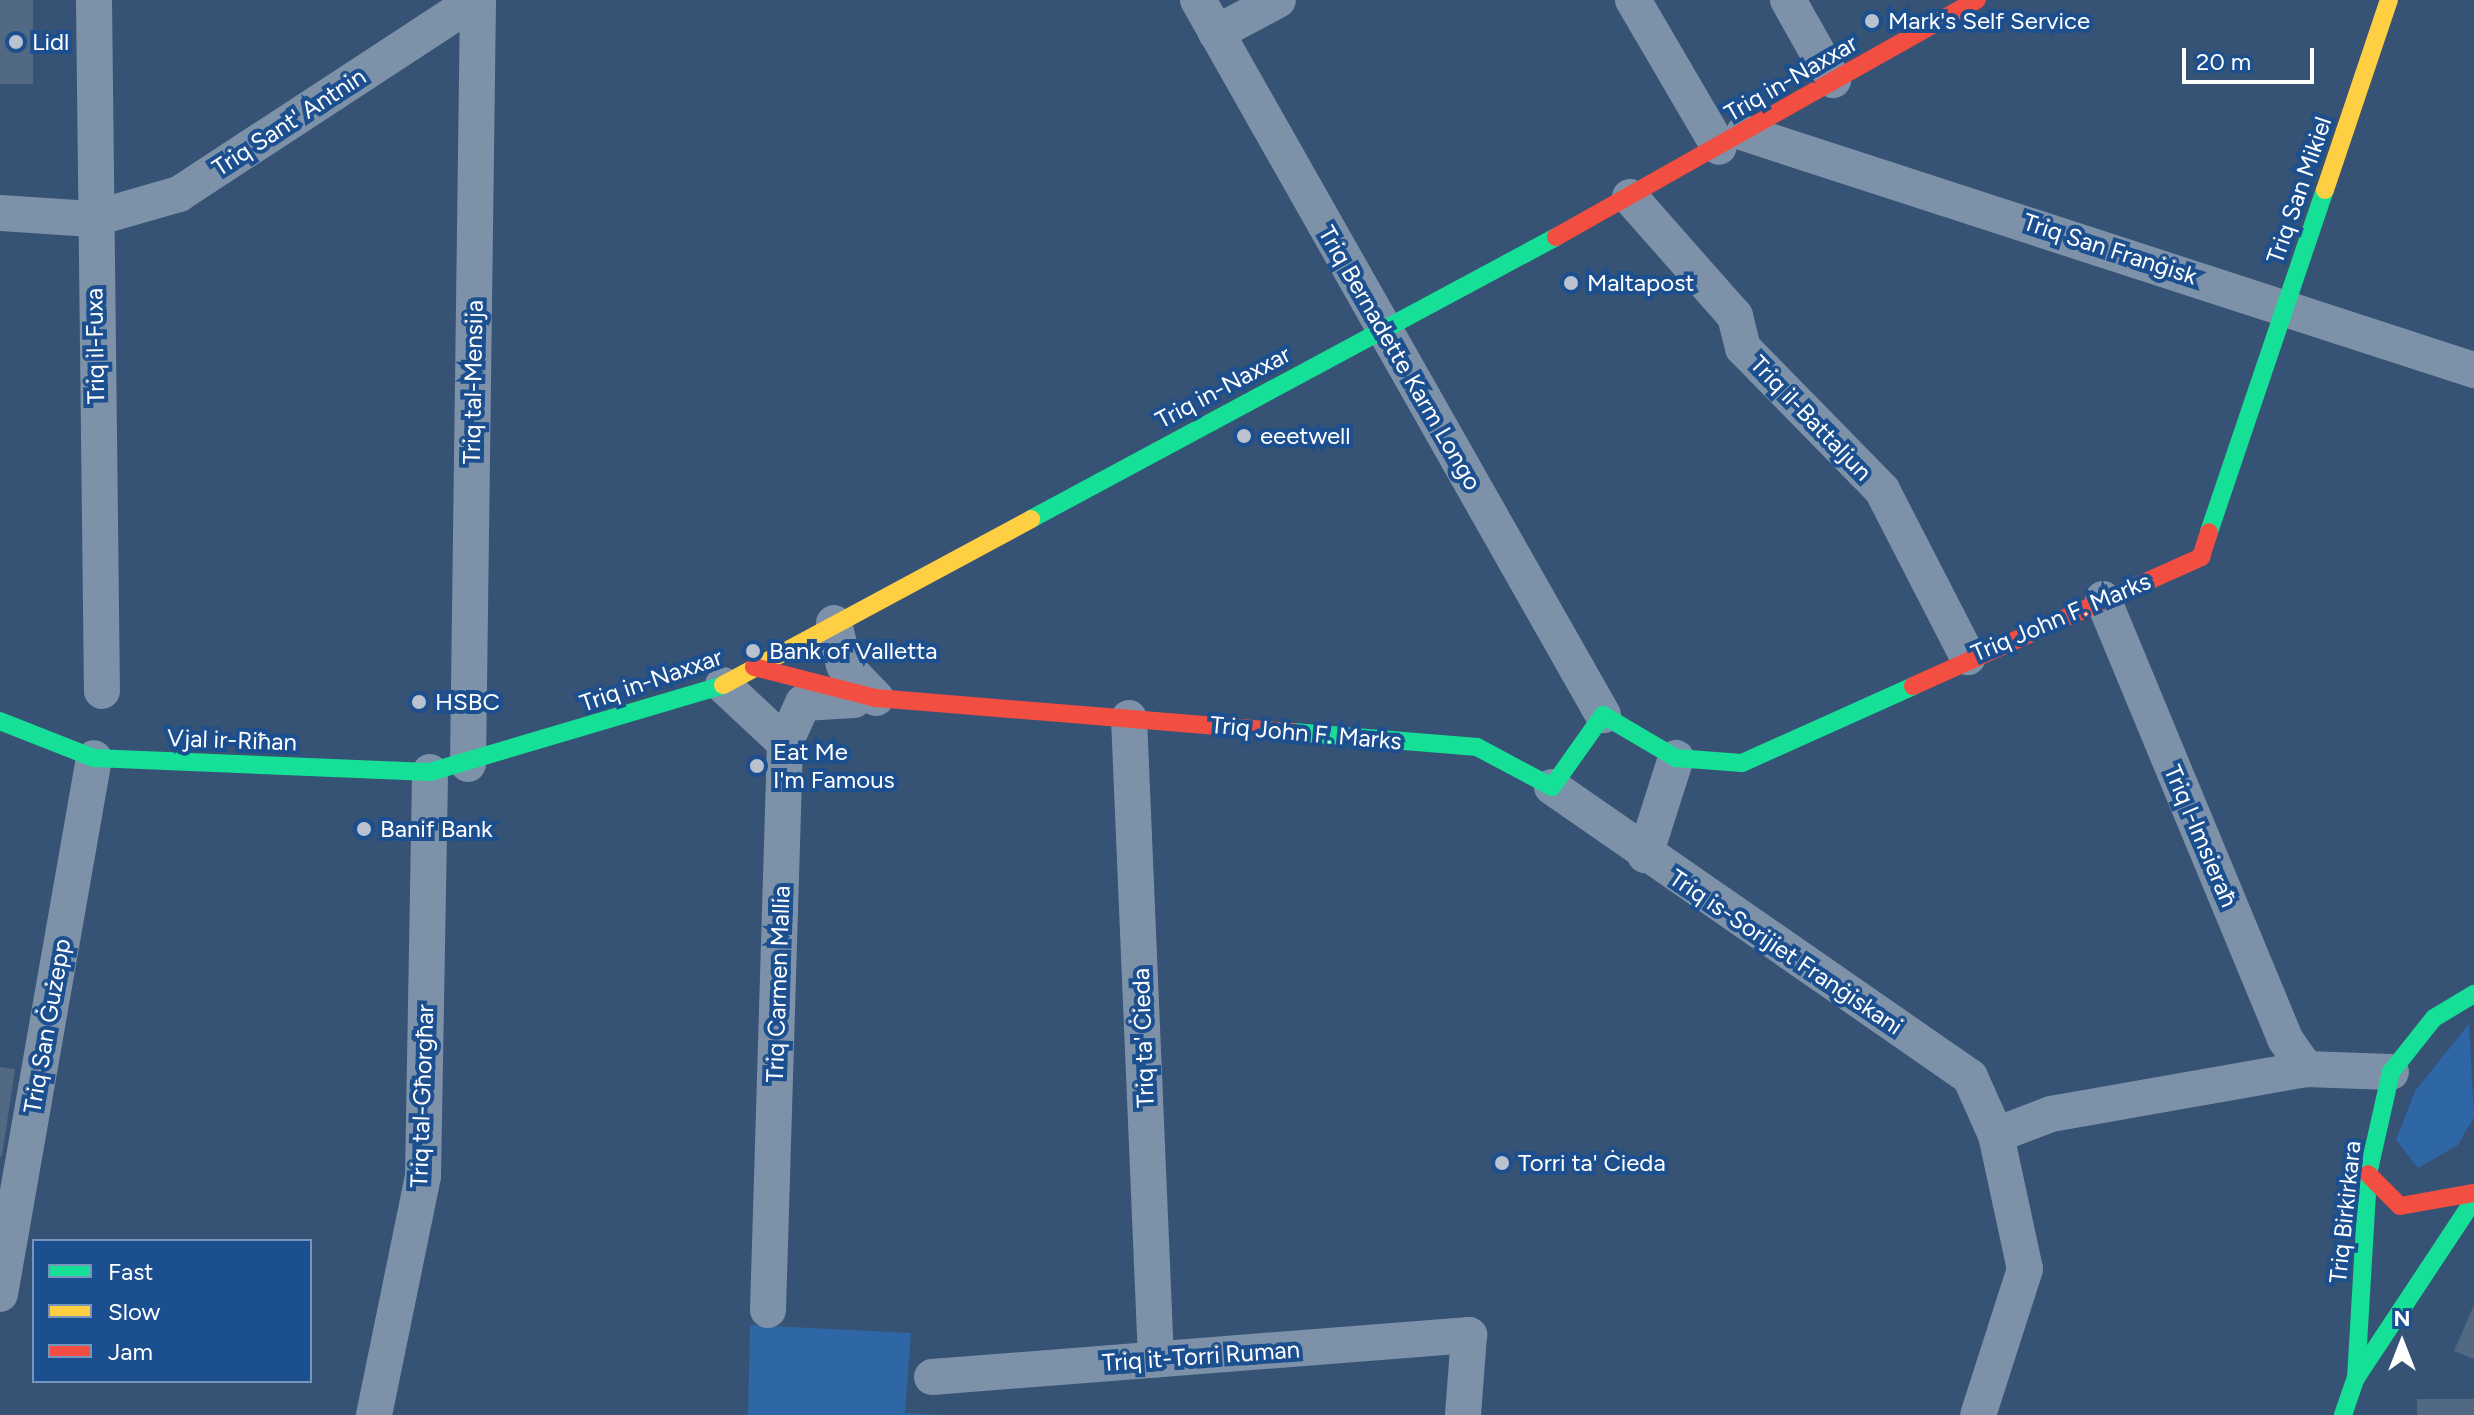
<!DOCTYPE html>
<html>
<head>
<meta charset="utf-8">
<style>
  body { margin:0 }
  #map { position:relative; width:2474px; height:1415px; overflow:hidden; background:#365274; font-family:Figtree,sans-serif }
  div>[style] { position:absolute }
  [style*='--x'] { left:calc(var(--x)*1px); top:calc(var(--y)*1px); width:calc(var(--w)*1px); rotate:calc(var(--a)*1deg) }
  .green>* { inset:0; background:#2f66a5 }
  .building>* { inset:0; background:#526984; transform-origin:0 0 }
  .street>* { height:36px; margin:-18px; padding:0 18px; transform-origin:18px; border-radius:18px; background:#7d92a8 }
  .fast>* { height:18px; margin:-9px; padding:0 9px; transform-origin:9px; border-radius:9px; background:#16e098 }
  .slow>* { height:18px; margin:-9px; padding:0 9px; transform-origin:9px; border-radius:9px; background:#ffcf43 }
  .jam>* { height:18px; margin:-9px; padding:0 9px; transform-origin:9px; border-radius:9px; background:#f24e42 }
  .dots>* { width:22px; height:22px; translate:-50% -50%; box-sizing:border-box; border:4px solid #1b4f8f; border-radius:50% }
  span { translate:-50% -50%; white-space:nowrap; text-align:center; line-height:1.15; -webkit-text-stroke:8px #1b4f8f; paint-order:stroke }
  .poi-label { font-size:24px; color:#fff }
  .left { translate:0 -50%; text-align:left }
  .street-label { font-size:24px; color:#fff }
  .legend { position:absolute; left:32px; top:1239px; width:280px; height:144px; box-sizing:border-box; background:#1b4f8f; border:2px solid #7695bc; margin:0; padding:10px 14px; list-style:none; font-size:24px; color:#fff }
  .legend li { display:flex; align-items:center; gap:16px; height:40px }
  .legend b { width:40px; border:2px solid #7695bc }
  .north { position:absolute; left:2362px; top:1303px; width:80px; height:80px; -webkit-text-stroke:6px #1b4f8f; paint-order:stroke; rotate:0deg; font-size:22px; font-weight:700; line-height:32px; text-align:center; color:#fff }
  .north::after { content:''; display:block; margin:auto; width:28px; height:36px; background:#fff; clip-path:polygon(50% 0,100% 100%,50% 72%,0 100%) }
  .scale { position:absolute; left:2182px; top:48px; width:132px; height:36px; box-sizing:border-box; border:4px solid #fff; border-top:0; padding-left:10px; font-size:24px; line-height:28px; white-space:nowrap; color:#fff; -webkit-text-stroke:6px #1b4f8f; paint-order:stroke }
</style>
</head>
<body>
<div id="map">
  <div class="green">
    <i style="clip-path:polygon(2469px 1024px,2474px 1117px,2458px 1145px,2418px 1168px,2396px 1140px,2415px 1091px)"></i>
    <i style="clip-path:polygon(750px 1325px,911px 1333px,905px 1413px,943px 1415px,748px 1415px)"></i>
  </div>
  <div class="building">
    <i style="left:0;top:0;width:33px;height:84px"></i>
    <i style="clip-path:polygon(0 1067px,15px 1069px,2px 1156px,0 1156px)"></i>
    <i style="clip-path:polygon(2474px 1305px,2474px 1359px,2454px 1351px)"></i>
    <i style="left:2474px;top:1399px;width:16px;height:57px;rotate:90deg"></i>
  </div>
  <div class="street">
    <i style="--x:94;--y:0;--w:691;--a:89.34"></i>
    <i style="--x:1198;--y:0;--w:822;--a:60.47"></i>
    <i style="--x:1633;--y:0;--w:170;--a:59.7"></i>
    <i style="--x:1788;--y:0;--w:92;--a:60.6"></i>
    <i style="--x:1216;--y:33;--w:70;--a:-28"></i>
    <i style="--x:1744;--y:133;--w:768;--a:17.99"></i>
    <i style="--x:1630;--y:197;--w:159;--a:48.6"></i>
    <i style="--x:1735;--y:316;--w:33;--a:76"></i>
    <i style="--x:1743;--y:348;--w:199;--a:45.6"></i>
    <i style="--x:1882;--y:490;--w:188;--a:62.8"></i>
    <i style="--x:0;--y:213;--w:92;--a:3.7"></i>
    <i style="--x:92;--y:219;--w:91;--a:-16"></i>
    <i style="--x:179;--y:194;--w:354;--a:-33.2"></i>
    <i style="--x:2103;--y:599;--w:476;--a:67.5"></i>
    <i style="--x:2285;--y:1039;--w:37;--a:55"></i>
    <i style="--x:834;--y:623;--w:43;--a:76.6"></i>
    <i style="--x:844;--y:665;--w:46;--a:45.9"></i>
    <i style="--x:723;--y:685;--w:85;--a:43.1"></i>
    <i style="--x:1129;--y:718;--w:642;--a:87.59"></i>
    <i style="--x:468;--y:764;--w:764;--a:-89.25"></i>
    <i style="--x:1552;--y:787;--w:509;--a:34.75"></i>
    <i style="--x:1970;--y:1077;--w:64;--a:65.9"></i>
    <i style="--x:1996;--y:1135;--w:137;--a:77.8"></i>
    <i style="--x:2025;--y:1269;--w:153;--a:107.8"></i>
    <i style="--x:1645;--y:855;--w:102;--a:-72.3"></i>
    <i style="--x:1996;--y:1135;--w:59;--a:-20.9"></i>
    <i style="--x:2051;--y:1114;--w:259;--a:-10"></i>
    <i style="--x:2306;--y:1069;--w:85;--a:2"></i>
    <i style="--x:0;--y:1294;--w:544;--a:-80.05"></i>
    <i style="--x:768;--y:1310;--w:567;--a:-88.28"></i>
    <i style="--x:785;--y:743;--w:44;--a:-65.8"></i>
    <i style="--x:803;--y:703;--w:51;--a:-3.4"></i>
    <i style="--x:932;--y:1377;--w:539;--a:-4.47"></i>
    <i style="--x:1469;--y:1335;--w:80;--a:94.3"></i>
    <i style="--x:374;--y:1415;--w:244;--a:-78.4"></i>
    <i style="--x:423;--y:1176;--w:404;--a:-89"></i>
  </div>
  <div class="fast">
    <i style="--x:1031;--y:519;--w:596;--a:-28.24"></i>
    <i style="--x:2209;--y:532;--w:361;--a:-71.3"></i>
    <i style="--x:0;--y:721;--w:101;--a:21.5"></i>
    <i style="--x:94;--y:758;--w:336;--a:2.4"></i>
    <i style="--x:430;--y:772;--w:306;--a:-16.5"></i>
    <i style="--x:1294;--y:732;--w:184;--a:4.7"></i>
    <i style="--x:1477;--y:747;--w:85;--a:28.1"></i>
    <i style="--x:1552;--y:787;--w:88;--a:-54.7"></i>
    <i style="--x:1603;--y:715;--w:85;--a:30.5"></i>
    <i style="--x:1676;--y:758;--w:66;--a:4.3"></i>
    <i style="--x:1742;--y:763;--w:188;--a:-24.2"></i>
    <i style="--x:2356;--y:1378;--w:204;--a:-86.6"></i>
    <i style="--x:2368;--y:1174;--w:105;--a:-77.3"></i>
    <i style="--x:2391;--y:1072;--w:69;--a:-51.5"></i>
    <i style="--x:2434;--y:1018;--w:47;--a:-31"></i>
    <i style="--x:2343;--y:1415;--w:39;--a:-71"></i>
    <i style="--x:2356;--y:1378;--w:214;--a:-56.5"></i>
  </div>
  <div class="slow">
    <i style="--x:2325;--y:190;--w:200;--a:-71.4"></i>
    <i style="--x:723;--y:685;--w:350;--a:-28.3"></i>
  </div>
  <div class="jam">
    <i style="--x:1556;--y:237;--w:483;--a:-29.4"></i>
    <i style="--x:754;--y:667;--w:126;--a:14.3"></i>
    <i style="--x:876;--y:698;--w:419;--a:4.7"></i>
    <i style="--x:1913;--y:686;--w:316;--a:-24.1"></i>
    <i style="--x:2201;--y:557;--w:26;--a:-72"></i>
    <i style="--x:2368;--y:1174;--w:45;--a:45"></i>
    <i style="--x:2400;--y:1206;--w:75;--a:-10"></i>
  </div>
  <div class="dots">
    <i style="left:1872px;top:21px;background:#b9c2ce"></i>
    <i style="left:16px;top:42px;background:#b9c2ce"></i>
    <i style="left:1571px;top:283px;background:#b9c2ce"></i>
    <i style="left:1244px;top:436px;background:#b9c2ce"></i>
    <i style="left:753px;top:651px;background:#b9c2ce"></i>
    <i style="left:419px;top:702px;background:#b9c2ce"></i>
    <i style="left:757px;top:766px;background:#b9c2ce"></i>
    <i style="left:364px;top:829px;background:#b9c2ce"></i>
    <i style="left:1502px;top:1163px;background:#b9c2ce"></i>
  </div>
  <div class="poi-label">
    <span class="left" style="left:1888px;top:21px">Mark's Self Service</span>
    <span class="left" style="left:32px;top:42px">Lidl</span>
    <span class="left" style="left:1587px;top:283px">Maltapost</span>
    <span class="left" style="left:1260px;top:436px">eeetwell</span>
    <span class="left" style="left:769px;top:651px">Bank of Valletta</span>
    <span class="left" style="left:435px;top:702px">HSBC</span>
    <span class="left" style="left:773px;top:766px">Eat Me<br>I'm Famous</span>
    <span class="left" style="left:380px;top:829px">Banif Bank</span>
    <span class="left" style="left:1518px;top:1163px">Torri ta' Ċieda</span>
  </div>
  <div class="street-label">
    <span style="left:1791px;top:78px;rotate:-30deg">Triq in-Naxxar</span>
    <span style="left:289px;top:122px;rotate:-33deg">Triq Sant' Antnin</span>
    <span style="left:2299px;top:190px;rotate:-71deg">Triq San Mikiel</span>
    <span style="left:2110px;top:249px;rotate:18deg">Triq San Franġisk</span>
    <span style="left:95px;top:346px;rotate:-91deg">Triq il-Fuxa</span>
    <span style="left:1400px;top:358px;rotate:60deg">Triq Bernadette Karm Longo</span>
    <span style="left:473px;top:382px;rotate:-89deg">Triq tal-Mensija</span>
    <span style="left:1223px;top:387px;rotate:-28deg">Triq in-Naxxar</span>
    <span style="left:1811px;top:418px;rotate:46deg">Triq il-Battaljun</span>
    <span style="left:2061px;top:617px;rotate:-23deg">Triq John F. Marks</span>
    <span style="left:651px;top:680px;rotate:-19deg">Triq in-Naxxar</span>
    <span style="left:1306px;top:733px;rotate:5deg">Triq John F. Marks</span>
    <span style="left:232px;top:740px;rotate:2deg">Vjal ir-Riħan</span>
    <span style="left:2201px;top:836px;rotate:67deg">Triq l-Imsieraħ</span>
    <span style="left:1786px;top:952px;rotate:34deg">Triq is-Sorijiet Franġiskani</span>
    <span style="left:778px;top:984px;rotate:-88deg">Triq Carmen Mallia</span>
    <span style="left:47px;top:1026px;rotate:-80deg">Triq San Ġużepp</span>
    <span style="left:1143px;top:1038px;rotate:-92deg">Triq ta' Ċieda</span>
    <span style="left:422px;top:1096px;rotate:-88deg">Triq tal-Għorgħar</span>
    <span style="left:2345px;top:1212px;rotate:-84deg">Triq Birkirkara</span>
    <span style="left:1201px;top:1356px;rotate:-4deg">Triq it-Torri Ruman</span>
  </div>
  <ul class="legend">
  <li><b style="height:10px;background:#16e098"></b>Fast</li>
  <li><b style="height:10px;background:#ffcf43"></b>Slow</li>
  <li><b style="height:10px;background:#f24e42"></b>Jam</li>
  </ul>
  <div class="north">N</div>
  <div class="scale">20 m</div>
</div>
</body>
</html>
